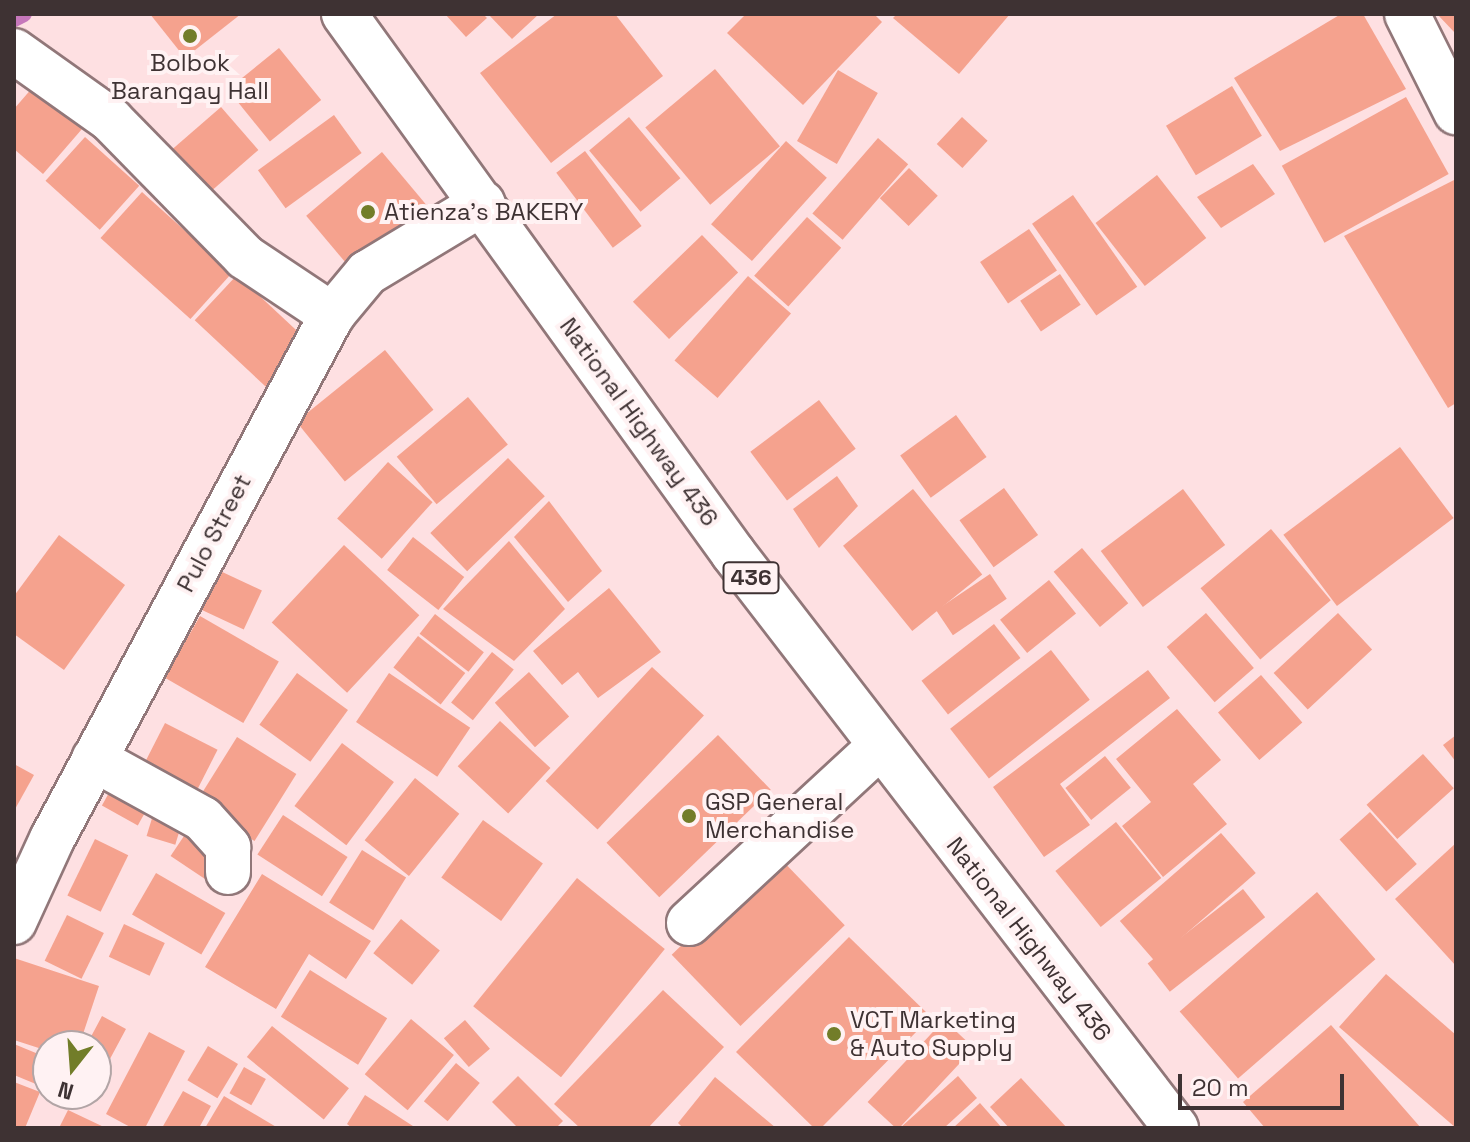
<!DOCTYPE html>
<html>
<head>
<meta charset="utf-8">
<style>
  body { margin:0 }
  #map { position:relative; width:1470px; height:1142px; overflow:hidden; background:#fee0e2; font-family:"Space Grotesk",sans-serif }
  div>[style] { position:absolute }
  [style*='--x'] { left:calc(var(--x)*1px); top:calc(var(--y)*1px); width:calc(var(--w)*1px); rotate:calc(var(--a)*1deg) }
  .stream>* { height:16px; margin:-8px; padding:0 8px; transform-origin:8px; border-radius:8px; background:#c678bb }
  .building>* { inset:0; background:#f5a28e; transform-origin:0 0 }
  .roads { filter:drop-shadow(2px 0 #917779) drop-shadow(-2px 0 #917779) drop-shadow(0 2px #917779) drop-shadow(0 -2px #917779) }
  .minor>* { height:44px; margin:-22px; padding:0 22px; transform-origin:22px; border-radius:22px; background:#fff }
  .major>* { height:44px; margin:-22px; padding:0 22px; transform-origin:22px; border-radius:22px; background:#fff }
  .dots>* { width:22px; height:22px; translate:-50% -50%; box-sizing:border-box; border:4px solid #fff2f3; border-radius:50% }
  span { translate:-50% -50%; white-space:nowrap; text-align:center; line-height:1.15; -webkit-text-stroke:8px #fff2f3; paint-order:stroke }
  .shield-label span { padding:2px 6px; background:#fff2f3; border:2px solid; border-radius:6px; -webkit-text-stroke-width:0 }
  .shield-label { font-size:22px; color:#3e3233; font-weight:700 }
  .poi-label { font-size:24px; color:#3e3233 }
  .left { translate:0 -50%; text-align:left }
  .street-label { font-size:24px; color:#3e3233 }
  .frame { position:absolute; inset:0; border:16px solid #3e3233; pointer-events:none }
  .north { position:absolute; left:32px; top:1030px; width:80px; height:80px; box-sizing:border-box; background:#fff2f3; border:2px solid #b2a5a6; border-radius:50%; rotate:197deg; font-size:22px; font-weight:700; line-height:32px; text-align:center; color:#3e3233 }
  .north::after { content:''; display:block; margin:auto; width:28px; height:36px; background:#727d29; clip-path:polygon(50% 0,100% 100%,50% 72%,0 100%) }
  .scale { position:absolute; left:1178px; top:1074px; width:166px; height:36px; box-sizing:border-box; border:4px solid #3e3233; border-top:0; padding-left:10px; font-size:24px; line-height:28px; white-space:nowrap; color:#3e3233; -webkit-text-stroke:6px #fff2f3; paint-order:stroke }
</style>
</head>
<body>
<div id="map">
  <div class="stream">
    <i style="--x:14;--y:19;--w:11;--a:-27"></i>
  </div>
  <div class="building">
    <i style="clip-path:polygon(150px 14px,241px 14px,185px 58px)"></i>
    <i style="clip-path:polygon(445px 14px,483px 14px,487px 18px,466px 37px)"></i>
    <i style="clip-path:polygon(488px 14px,539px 14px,512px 39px)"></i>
    <i style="clip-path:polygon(557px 14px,615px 14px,663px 76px,551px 163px,480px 73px)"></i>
    <i style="clip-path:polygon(746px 14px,874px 14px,882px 22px,803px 105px,727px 33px)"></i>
    <i style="clip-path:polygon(897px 14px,1010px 14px,959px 74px,893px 18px)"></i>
    <i style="clip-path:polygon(1341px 14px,1363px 14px,1406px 89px,1280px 151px,1234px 78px)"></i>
    <i style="clip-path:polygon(1437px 14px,1456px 14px,1456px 34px)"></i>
    <i style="left:279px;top:48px;width:67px;height:66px;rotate:51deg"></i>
    <i style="left:715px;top:69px;width:101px;height:91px;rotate:50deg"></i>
    <i style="left:838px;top:70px;width:46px;height:82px;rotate:30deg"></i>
    <i style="left:1232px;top:86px;width:58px;height:77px;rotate:59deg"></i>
    <i style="clip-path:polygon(33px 87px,82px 129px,43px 174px,14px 149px,14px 109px)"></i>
    <i style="left:1406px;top:97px;width:88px;height:142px;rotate:61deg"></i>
    <i style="left:221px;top:107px;width:57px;height:76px;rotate:49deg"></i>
    <i style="left:334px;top:115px;width:47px;height:94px;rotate:54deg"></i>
    <i style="left:629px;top:117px;width:80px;height:52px;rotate:50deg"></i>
    <i style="left:962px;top:117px;width:35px;height:37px;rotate:43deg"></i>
    <i style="left:85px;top:137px;width:73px;height:59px;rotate:42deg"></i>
    <i style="left:878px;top:138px;width:40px;height:100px;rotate:41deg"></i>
    <i style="left:786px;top:141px;width:55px;height:112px;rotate:42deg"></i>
    <i style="left:585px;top:151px;width:94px;height:36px;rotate:53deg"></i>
    <i style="left:382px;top:152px;width:75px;height:99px;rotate:50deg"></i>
    <i style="clip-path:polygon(1253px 164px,1275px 194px,1221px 228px,1197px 197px)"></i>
    <i style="left:909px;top:168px;width:40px;height:42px;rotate:44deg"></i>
    <i style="left:1157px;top:175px;width:80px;height:78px;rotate:52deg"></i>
    <i style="clip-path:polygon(1456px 179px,1456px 403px,1448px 408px,1344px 236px)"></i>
    <i style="left:142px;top:192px;width:121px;height:62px;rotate:42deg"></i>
    <i style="left:1073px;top:195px;width:112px;height:50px;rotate:55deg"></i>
    <i style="left:807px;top:217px;width:46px;height:79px;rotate:42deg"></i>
    <i style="left:1029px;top:229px;width:50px;height:59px;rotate:56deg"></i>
    <i style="left:702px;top:235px;width:52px;height:96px;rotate:46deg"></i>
    <i style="left:1060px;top:274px;width:37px;height:48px;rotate:56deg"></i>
    <i style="left:237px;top:275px;width:102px;height:62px;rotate:43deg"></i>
    <i style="left:748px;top:276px;width:57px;height:112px;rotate:41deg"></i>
    <i style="left:385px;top:350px;width:77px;height:114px;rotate:51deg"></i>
    <i style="left:468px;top:397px;width:62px;height:93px;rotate:50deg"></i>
    <i style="left:819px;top:400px;width:61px;height:86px;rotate:53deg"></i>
    <i style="left:956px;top:415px;width:52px;height:69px;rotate:54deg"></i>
    <i style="left:1400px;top:447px;width:89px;height:146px;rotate:53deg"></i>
    <i style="left:508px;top:458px;width:53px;height:108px;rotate:46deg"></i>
    <i style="left:388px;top:462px;width:60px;height:76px;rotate:42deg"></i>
    <i style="clip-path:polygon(837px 476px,858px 506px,819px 548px,793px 509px)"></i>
    <i style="left:1004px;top:488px;width:58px;height:55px;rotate:54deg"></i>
    <i style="left:913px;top:489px;width:110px;height:90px;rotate:51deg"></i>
    <i style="left:1183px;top:489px;width:70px;height:103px;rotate:53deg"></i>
    <i style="clip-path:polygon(549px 501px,602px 571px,568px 602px,514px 537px)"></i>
    <i style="left:1271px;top:529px;width:93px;height:92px;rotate:50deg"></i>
    <i style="clip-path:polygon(59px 535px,125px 585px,64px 670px,14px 634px,14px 596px)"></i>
    <i style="left:413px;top:537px;width:65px;height:42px;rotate:38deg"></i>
    <i style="clip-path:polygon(509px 541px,565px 609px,514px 661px,443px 609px)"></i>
    <i style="left:344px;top:545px;width:103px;height:106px;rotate:43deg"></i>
    <i style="left:1082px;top:548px;width:72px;height:37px;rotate:50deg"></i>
    <i style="left:203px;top:563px;width:65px;height:43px;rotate:25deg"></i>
    <i style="left:990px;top:574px;width:30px;height:65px;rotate:56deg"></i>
    <i style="left:1049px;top:580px;width:43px;height:63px;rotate:51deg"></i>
    <i style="clip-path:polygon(609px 588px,661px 652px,598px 698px,578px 672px,562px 685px,533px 651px)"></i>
    <i style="left:1206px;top:613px;width:73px;height:52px;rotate:49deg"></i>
    <i style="left:1338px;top:613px;width:50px;height:88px;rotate:47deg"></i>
    <i style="left:435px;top:614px;width:62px;height:25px;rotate:38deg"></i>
    <i style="left:200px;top:616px;width:91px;height:71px;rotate:30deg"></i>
    <i style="left:994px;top:624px;width:43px;height:92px;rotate:52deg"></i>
    <i style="left:418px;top:636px;width:60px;height:40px;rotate:38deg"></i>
    <i style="left:1051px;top:650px;width:63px;height:128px;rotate:52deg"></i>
    <i style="left:492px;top:652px;width:28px;height:65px;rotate:39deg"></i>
    <i style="left:652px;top:667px;width:71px;height:156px;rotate:43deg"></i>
    <i style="clip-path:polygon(1148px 670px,1170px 698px,1060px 784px,1090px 825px,1044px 857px,993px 787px)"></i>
    <i style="left:529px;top:672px;width:60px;height:46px;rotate:48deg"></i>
    <i style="left:297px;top:673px;width:63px;height:64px;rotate:36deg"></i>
    <i style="left:389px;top:673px;width:98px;height:59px;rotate:34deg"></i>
    <i style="left:1261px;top:675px;width:63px;height:57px;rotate:49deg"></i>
    <i style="clip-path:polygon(1177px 709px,1221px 760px,1193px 784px,1227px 824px,1163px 877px,1122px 826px,1151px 802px,1116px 759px)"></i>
    <i style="left:500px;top:721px;width:69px;height:62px;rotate:43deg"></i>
    <i style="left:165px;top:723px;width:59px;height:53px;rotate:27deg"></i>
    <i style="left:718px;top:735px;width:76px;height:155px;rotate:46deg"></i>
    <i style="clip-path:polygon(1456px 735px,1456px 762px,1443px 745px)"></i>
    <i style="left:237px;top:737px;width:70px;height:79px;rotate:32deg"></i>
    <i style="left:342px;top:743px;width:65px;height:79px;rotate:37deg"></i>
    <i style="left:1423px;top:754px;width:46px;height:76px;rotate:48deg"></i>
    <i style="left:1105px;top:756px;width:41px;height:51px;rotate:51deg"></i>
    <i style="clip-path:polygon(14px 764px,34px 775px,14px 811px)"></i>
    <i style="left:415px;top:778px;width:57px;height:80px;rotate:39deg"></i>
    <i style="left:115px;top:782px;width:41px;height:27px;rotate:29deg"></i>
    <i style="left:1370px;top:812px;width:70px;height:41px;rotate:48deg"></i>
    <i style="left:153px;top:815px;width:30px;height:22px;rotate:17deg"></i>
    <i style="left:283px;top:815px;width:77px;height:47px;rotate:33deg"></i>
    <i style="left:483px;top:820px;width:74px;height:71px;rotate:36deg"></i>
    <i style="left:1116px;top:822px;width:72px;height:78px;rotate:51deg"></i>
    <i style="left:1221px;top:833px;width:53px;height:134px;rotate:49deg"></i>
    <i style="left:184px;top:836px;width:46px;height:24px;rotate:34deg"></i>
    <i style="left:95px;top:839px;width:37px;height:63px;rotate:26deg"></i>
    <i style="clip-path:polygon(1456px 843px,1456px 966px,1395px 899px)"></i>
    <i style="left:362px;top:850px;width:52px;height:62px;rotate:32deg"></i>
    <i style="left:776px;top:854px;width:99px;height:145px;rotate:46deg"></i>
    <i style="left:156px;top:873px;width:80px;height:48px;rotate:30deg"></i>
    <i style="clip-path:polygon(262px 874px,371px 941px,346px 979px,309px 954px,276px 1009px,205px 967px)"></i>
    <i style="left:577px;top:878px;width:113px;height:165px;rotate:39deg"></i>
    <i style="left:1243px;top:889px;width:36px;height:121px;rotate:52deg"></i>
    <i style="left:1317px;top:892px;width:89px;height:182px;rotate:49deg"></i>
    <i style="left:67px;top:915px;width:41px;height:51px;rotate:26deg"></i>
    <i style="left:401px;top:919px;width:50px;height:44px;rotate:39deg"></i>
    <i style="left:124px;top:924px;width:45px;height:36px;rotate:25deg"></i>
    <i style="clip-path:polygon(849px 937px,931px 1017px,821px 1128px,814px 1128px,736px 1052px)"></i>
    <i style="clip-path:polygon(14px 958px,99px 986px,79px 1046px,48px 1046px,48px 1051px,14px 1040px)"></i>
    <i style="left:310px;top:970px;width:91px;height:55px;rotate:32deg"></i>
    <i style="clip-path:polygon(1386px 974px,1456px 1035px,1456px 1128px,1339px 1027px)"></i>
    <i style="clip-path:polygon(663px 990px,724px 1047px,648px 1128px,580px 1128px,554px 1104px)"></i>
    <i style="clip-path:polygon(102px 1016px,126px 1029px,96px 1085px,96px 1046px,86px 1046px)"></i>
    <i style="left:411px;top:1019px;width:56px;height:72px;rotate:40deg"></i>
    <i style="left:465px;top:1020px;width:38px;height:28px;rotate:49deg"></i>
    <i style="left:944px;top:1020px;width:41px;height:112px;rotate:43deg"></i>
    <i style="clip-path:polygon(1331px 1025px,1421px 1128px,1265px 1128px,1243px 1102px)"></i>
    <i style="left:272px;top:1026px;width:99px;height:40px;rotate:39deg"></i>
    <i style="clip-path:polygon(149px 1032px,185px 1051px,145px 1128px,132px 1128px,106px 1114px)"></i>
    <i style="clip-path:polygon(14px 1044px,48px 1058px,48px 1089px,14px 1075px)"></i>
    <i style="left:208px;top:1046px;width:35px;height:40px;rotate:31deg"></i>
    <i style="left:456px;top:1063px;width:31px;height:50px;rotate:40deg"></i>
    <i style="left:244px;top:1067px;width:25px;height:30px;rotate:29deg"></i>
    <i style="clip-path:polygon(518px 1076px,563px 1121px,556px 1128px,518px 1128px,492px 1102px)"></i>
    <i style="clip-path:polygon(958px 1076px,977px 1098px,944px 1128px,900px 1128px)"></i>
    <i style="clip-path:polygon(715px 1077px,776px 1128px,683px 1128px,678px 1123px)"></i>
    <i style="clip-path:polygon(1021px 1078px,1067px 1128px,1009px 1128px,990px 1107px)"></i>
    <i style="clip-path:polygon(14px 1082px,40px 1092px,25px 1128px,14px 1128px)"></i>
    <i style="clip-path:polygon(183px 1091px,211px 1106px,199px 1128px,162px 1128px)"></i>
    <i style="clip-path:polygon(365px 1095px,416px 1128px,352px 1128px,347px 1124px)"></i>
    <i style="clip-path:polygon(224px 1096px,278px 1128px,205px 1128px)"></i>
    <i style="clip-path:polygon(980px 1103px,1002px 1128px,953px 1128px)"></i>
    <i style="clip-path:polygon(68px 1110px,106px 1128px,59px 1128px)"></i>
  </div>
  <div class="roads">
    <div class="minor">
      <i style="--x:1407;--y:14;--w:110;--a:63.4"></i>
      <i style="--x:14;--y:51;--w:119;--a:35.4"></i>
      <i style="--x:111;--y:120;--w:192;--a:45.6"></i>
      <i style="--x:245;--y:257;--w:105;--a:33.7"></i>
      <i style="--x:94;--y:759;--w:124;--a:28.8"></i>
      <i style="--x:203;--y:819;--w:38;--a:48"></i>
      <i style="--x:228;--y:847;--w:25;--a:90"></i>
      <i style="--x:14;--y:922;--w:91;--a:-65.4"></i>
      <i style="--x:52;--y:839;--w:594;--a:-61.88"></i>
      <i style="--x:332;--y:315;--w:55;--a:-50.2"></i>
      <i style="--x:367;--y:273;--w:135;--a:-31.1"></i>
      <i style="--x:689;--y:923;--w:259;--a:-42.8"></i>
    </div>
    <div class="major">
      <i style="--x:344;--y:14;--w:665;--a:54.18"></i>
      <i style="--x:733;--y:553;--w:726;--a:52.39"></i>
    </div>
  </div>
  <div class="dots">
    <i style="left:190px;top:36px;background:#727d29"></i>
    <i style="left:368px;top:212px;background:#727d29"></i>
    <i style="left:689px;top:816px;background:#727d29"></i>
    <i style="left:834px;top:1034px;background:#727d29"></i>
  </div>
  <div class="shield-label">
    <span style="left:751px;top:578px">436</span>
  </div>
  <div class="poi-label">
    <span style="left:190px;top:77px">Bolbok<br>Barangay Hall</span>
    <span class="left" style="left:384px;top:212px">Atienza's BAKERY</span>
    <span class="left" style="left:705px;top:816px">GSP General<br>Merchandise</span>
    <span class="left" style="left:850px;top:1034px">VCT Marketing<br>&amp; Auto Supply</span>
  </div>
  <div class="street-label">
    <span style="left:639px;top:422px;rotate:54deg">National Highway 436</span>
    <span style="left:214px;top:533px;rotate:-62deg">Pulo Street</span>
    <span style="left:1029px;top:939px;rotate:52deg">National Highway 436</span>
  </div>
  <div class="frame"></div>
  <div class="north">N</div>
  <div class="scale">20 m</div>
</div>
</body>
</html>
